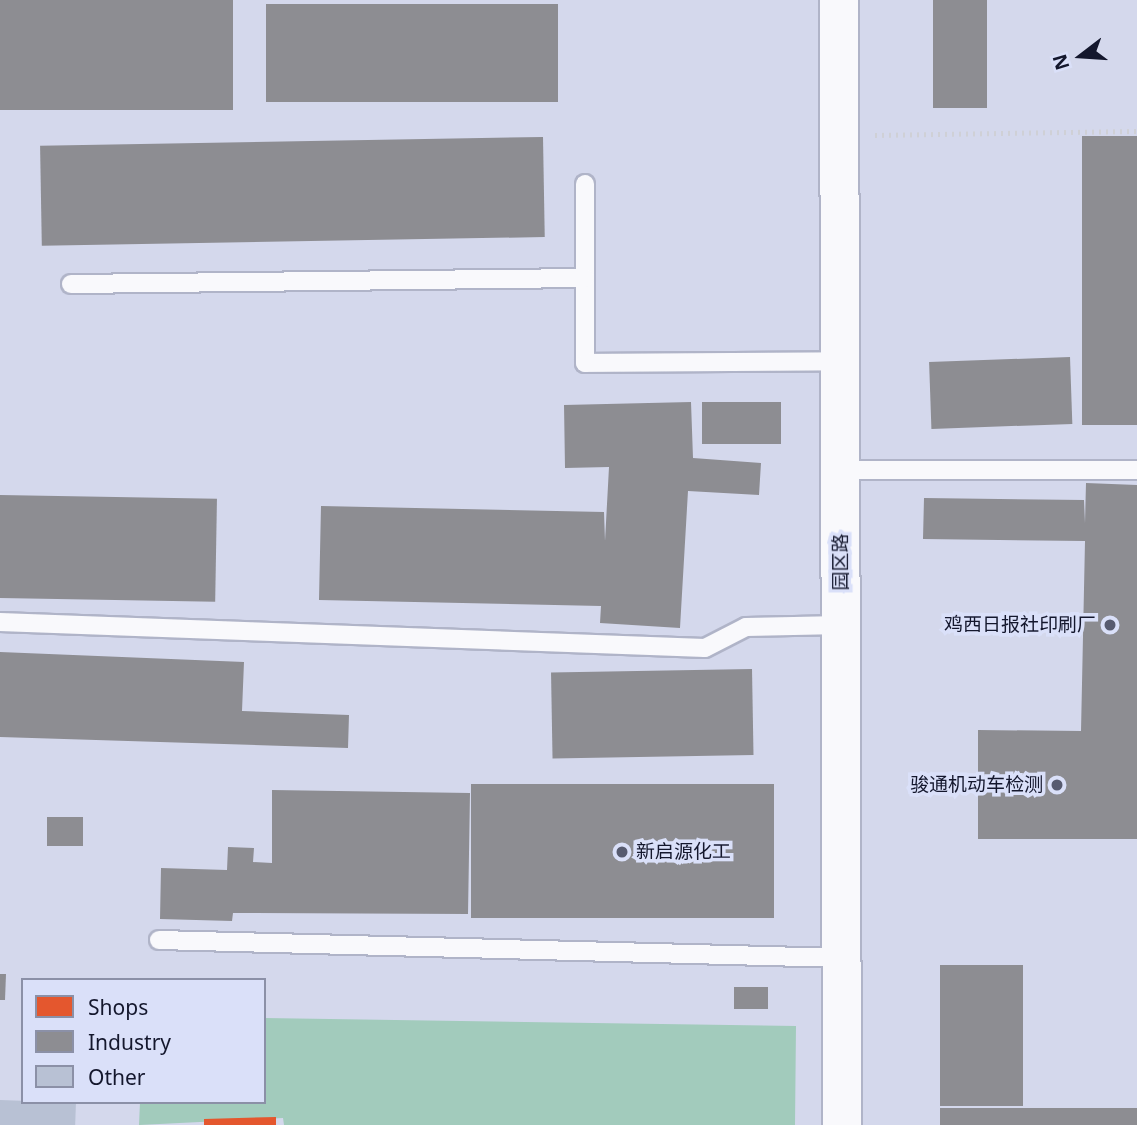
<!DOCTYPE html>
<html>
<head>
<meta charset="utf-8">
<style>
  body { margin:0 }
  #map { position:relative; width:1137px; height:1125px; overflow:hidden; background:#d4d8ec; font-family:"Noto Sans","Noto Sans SC",sans-serif }
  div>[style] { position:absolute }
  [style*='--x'] { left:calc(var(--x)*1px); top:calc(var(--y)*1px); width:calc(var(--w)*1px); rotate:calc(var(--a)*1deg) }
  .green>* { inset:0; background:#a2cbbc }
  .shops>* { inset:0; background:#e4572e }
  .industry>* { inset:0; background:#8d8d92; transform-origin:0 0 }
  .building>* { inset:0; background:#b8c1d4; transform-origin:0 0 }
  .path>* { height:4.5px; margin-top:-2.25px; transform-origin:0; background:repeating-linear-gradient(90deg,#cfd0d6 0 2px,transparent 0 7px) }
  .roads { filter:drop-shadow(2px 0 #b0b4c8) drop-shadow(-2px 0 #b0b4c8) drop-shadow(0 2px #b0b4c8) drop-shadow(0 -2px #b0b4c8) }
  .service>* { height:18px; margin:-9px; padding:0 9px; transform-origin:9px; border-radius:9px; background:#f9f9fc }
  .trunk>* { height:38px; margin:-19px; padding:0 19px; transform-origin:19px; border-radius:19px; background:#f9f9fc }
  .dots>* { width:19px; height:19px; translate:-50% -50%; box-sizing:border-box; border:4px solid #dae0f9; border-radius:50% }
  span { translate:-50% -50%; white-space:nowrap; text-align:center; line-height:1.15; -webkit-text-stroke:7px #dae0f9; paint-order:stroke }
  .street-label { font-size:19px; color:#14172d }
  .poi-label { font-size:19px; color:#14172d }
  .right { translate:-100% -50%; text-align:right }
  .left { translate:0 -50%; text-align:left }
  .legend { position:absolute; left:21px; top:978px; width:245px; height:126px; box-sizing:border-box; background:#dae0f9; border:2px solid #8b90a7; margin:0; padding:9px 12px; list-style:none; font-size:21px; color:#14172d }
  .legend li { display:flex; align-items:center; gap:14px; height:35px }
  .legend b { width:35px; border:2px solid #8b90a7 }
  .north { position:absolute; left:1046px; top:21px; width:70px; height:70px; -webkit-text-stroke:5px #dae0f9; paint-order:stroke; rotate:253deg; font-size:19px; font-weight:700; line-height:28px; text-align:center; color:#14172d }
  .north::after { content:''; display:block; margin:auto; width:24px; height:32px; background:#14172d; clip-path:polygon(50% 0,100% 100%,50% 72%,0 100%) }
</style>
</head>
<body>
<div id="map">
  <div class="green">
    <i style="clip-path:polygon(264px 1018px,796px 1026px,795px 1125px,284px 1125px,283px 1118px,139px 1125px,140px 1102px,264px 1102px)"></i>
  </div>
  <div class="shops">
    <i style="clip-path:polygon(276px 1117px,276px 1125px,204px 1125px,204px 1119px)"></i>
  </div>
  <div class="industry">
    <i style="left:0;top:0;width:233px;height:110px"></i>
    <i style="left:933px;top:0;width:54px;height:108px"></i>
    <i style="left:266px;top:4px;width:292px;height:98px"></i>
    <i style="left:1137px;top:136px;width:289px;height:55px;rotate:90deg"></i>
    <i style="left:543px;top:137px;width:100px;height:503px;rotate:89deg"></i>
    <i style="left:1070px;top:357px;width:67px;height:141px;rotate:88deg"></i>
    <i style="clip-path:polygon(691px 402px,693px 458px,761px 463px,759px 495px,688px 491px,680px 628px,600px 623px,601px 606px,319px 600px,321px 506px,604px 512px,605px 541px,609px 467px,565px 468px,564px 405px)"></i>
    <i style="left:702px;top:402px;width:79px;height:42px"></i>
    <i style="clip-path:polygon(1086px 483px,1137px 485px,1137px 839px,978px 839px,978px 730px,1081px 731px,1085px 541px,923px 539px,924px 498px,1084px 500px,1085px 523px)"></i>
    <i style="left:0;top:495px;width:217px;height:103px;rotate:1deg"></i>
    <i style="clip-path:polygon(0 652px,244px 662px,242px 711px,349px 715px,348px 748px,0 737px)"></i>
    <i style="left:752px;top:669px;width:86px;height:201px;rotate:89deg"></i>
    <i style="left:471px;top:784px;width:303px;height:134px"></i>
    <i style="clip-path:polygon(272px 790px,470px 793px,468px 914px,233px 913px,232px 921px,160px 919px,161px 868px,227px 870px,228px 847px,254px 848px,253px 862px,272px 863px)"></i>
    <i style="left:47px;top:817px;width:36px;height:29px"></i>
    <i style="left:940px;top:965px;width:83px;height:141px"></i>
    <i style="clip-path:polygon(0 974px,6px 974px,5px 1000px,0 1000px)"></i>
    <i style="left:734px;top:987px;width:34px;height:22px"></i>
    <i style="left:1137px;top:1108px;width:17px;height:197px;rotate:90deg"></i>
  </div>
  <div class="building">
    <i style="left:0;top:1100px;width:76px;height:25px;rotate:2deg"></i>
  </div>
  <div class="path">
    <i style="--x:875;--y:135;--w:262;--a:-0.9"></i>
  </div>
  <div class="roads">
    <div class="service">
      <i style="--x:585;--y:184;--w:179;--a:90"></i>
      <i style="--x:585;--y:363;--w:255;--a:-0.4"></i>
      <i style="--x:71;--y:284;--w:514;--a:-0.67"></i>
      <i style="--x:840;--y:470;--w:297;--a:0"></i>
      <i style="--x:0;--y:622;--w:705;--a:2.11"></i>
      <i style="--x:705;--y:648;--w:46;--a:-27.1"></i>
      <i style="--x:746;--y:627;--w:95;--a:-1.2"></i>
      <i style="--x:159;--y:940;--w:682;--a:1.51"></i>
    </div>
    <div class="trunk">
      <i style="--x:839;--y:0;--w:1125;--a:89.85"></i>
    </div>
  </div>
  <div class="dots">
    <i style="left:1110px;top:625px;background:#575b70"></i>
    <i style="left:1057px;top:785px;background:#575b70"></i>
    <i style="left:622px;top:852px;background:#575b70"></i>
  </div>
  <div class="street-label">
    <span style="left:841px;top:562px;rotate:-90deg">园区路</span>
  </div>
  <div class="poi-label">
    <span class="right" style="left:1096px;top:625px">鸡西日报社印刷厂</span>
    <span class="right" style="left:1043px;top:785px">骏通机动车检测</span>
    <span class="left" style="left:636px;top:852px">新启源化工</span>
  </div>
  <ul class="legend">
  <li><b style="height:19px;background:#e4572e"></b>Shops</li>
  <li><b style="height:19px;background:#8d8d92"></b>Industry</li>
  <li><b style="height:19px;background:#b8c1d4"></b>Other</li>
  </ul>
  <div class="north">N</div>
</div>
</body>
</html>
